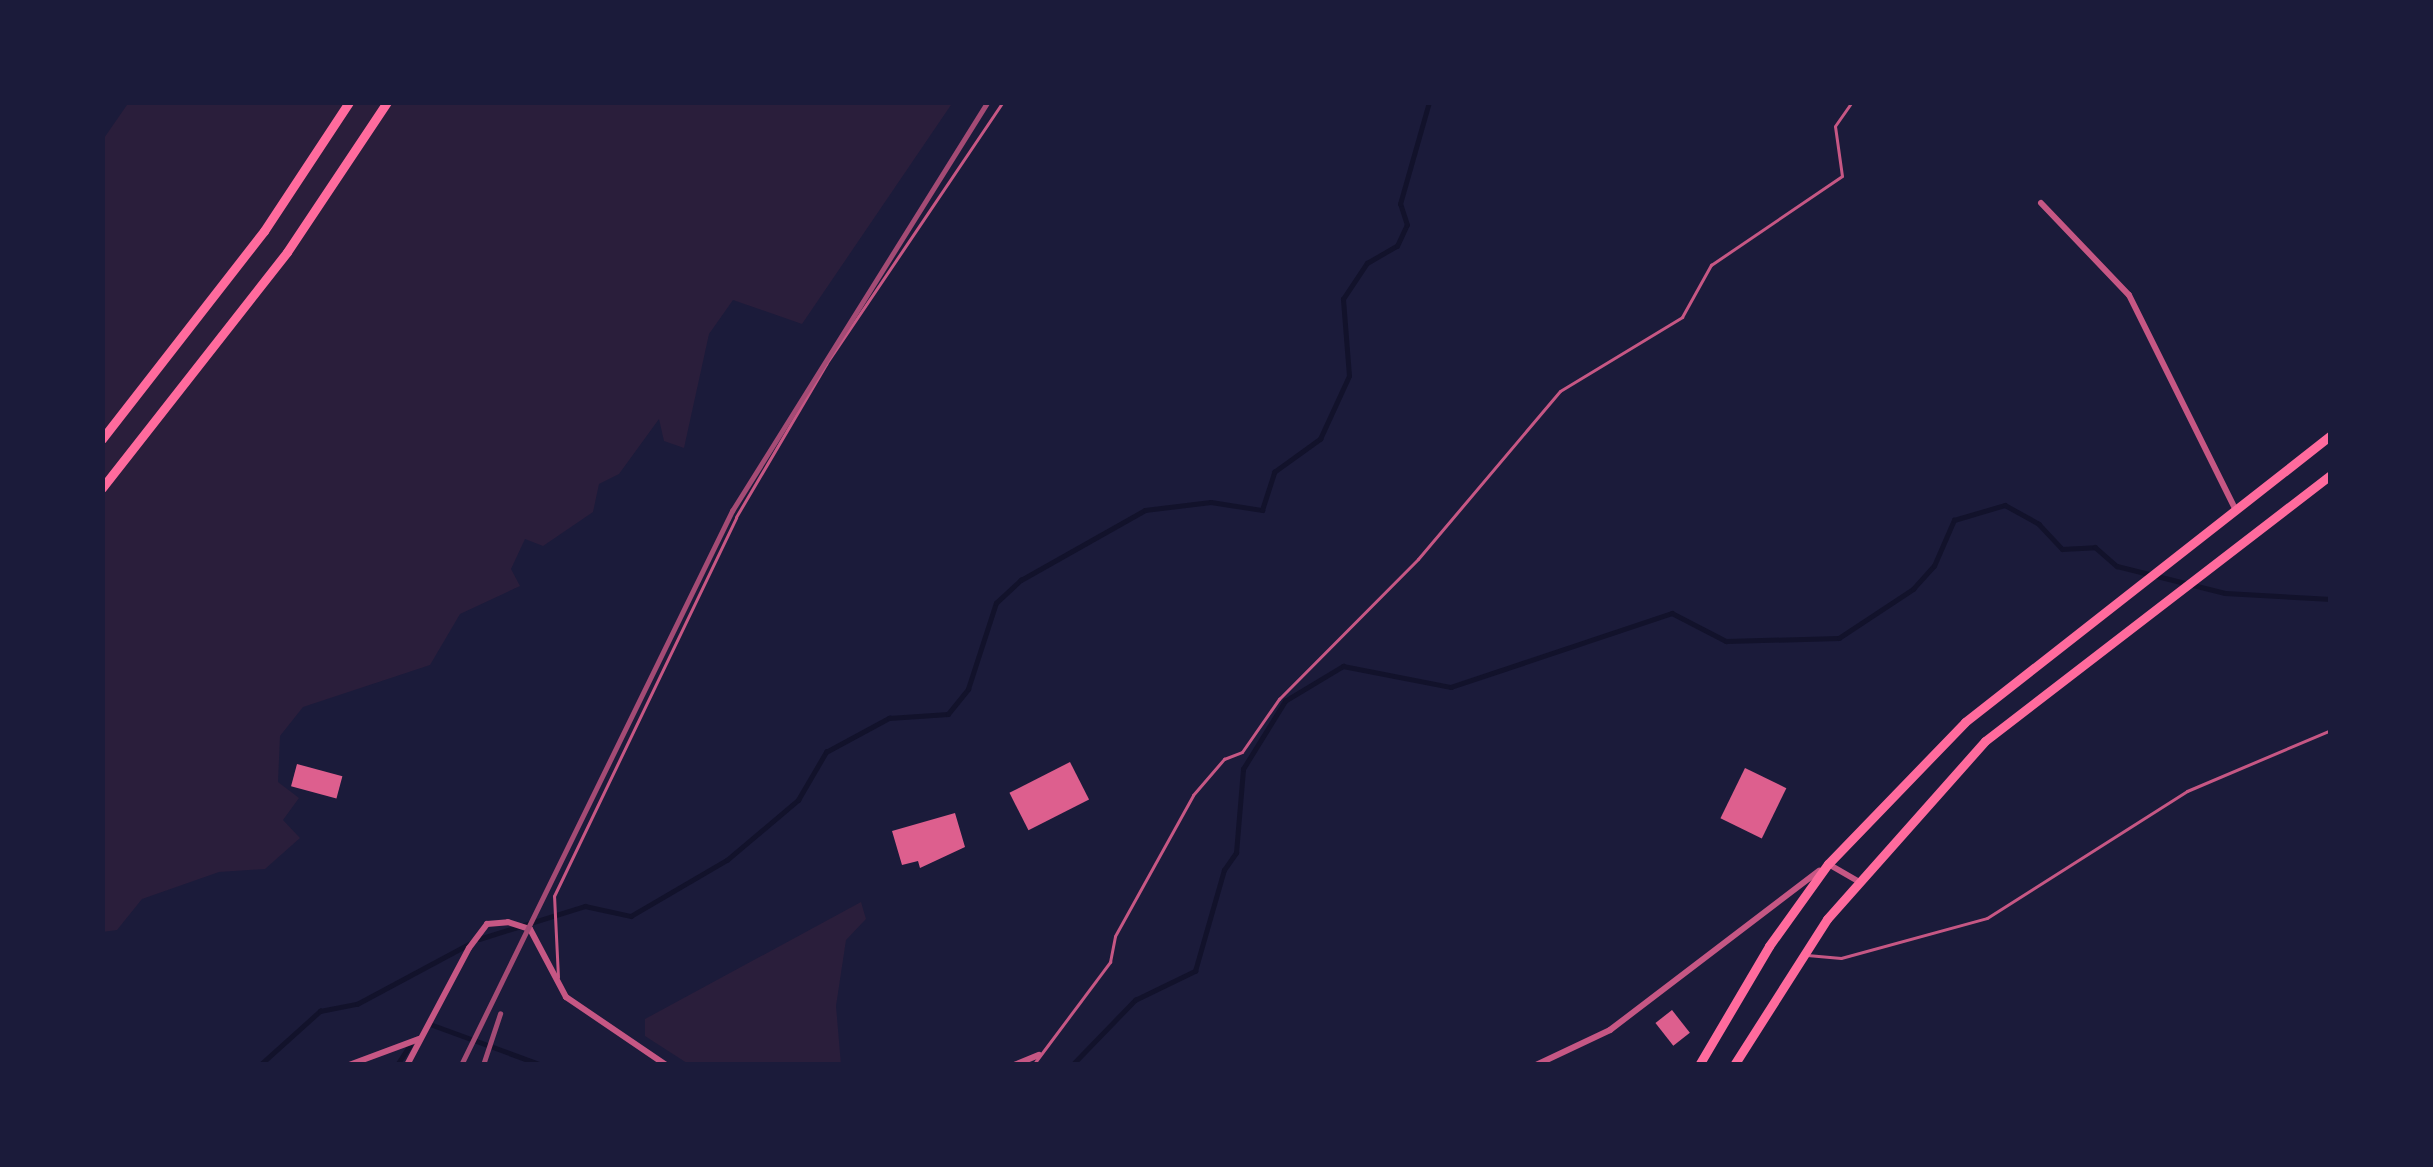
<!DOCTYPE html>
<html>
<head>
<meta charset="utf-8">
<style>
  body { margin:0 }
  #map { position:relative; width:2433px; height:1167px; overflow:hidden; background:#1b1b3a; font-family:Lora,serif }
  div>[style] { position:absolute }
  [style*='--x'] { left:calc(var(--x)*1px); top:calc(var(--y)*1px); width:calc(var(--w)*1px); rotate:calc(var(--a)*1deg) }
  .green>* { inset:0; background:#2a1e3b }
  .stream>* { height:4.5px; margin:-2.25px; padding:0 2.25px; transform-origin:2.25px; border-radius:2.25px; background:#12122b }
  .building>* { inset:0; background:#dd5f8e; transform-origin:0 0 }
  .service>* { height:3px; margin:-1.5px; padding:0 1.5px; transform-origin:1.5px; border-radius:1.5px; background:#c65784 }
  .minor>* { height:6px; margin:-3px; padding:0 3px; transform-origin:3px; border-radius:3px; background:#c65784 }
  .tertiary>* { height:6px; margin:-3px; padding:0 3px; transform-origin:3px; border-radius:3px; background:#c65784 }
  .primary>* { height:9px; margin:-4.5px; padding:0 4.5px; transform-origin:4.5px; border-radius:4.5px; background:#ff6b9d }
  .motorway>* { height:9px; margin:-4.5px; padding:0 4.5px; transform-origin:4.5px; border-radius:4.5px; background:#ff6b9d }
  .rail>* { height:4.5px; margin:-2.25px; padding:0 2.25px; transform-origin:2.25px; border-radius:2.25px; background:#a44b75 }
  span { translate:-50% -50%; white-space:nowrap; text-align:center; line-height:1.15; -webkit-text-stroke:12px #1b1b3a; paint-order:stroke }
  .frame { position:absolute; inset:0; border:105px solid #1b1b3a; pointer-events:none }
</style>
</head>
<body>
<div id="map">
  <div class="green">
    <i style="clip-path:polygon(129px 102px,953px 102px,802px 324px,733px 300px,709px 334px,684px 448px,664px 441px,659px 419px,619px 474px,599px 484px,593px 512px,543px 546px,525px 539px,511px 569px,520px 586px,460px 614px,430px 665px,303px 707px,280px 736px,278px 782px,299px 798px,283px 820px,300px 838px,265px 869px,219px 872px,142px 899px,117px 930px,102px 932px,102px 141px)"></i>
    <i style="clip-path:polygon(861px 902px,866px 919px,846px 940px,836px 1006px,841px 1065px,690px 1065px,645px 1036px,645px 1019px)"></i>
  </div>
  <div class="stream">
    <i style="--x:479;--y:939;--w:111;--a:-17.3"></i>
    <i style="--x:585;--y:906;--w:47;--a:12.3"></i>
    <i style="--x:631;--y:916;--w:111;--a:-30.3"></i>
    <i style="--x:727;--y:860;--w:93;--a:-40.2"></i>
    <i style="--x:798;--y:800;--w:56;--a:-59.7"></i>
    <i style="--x:826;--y:752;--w:72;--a:-28.4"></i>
    <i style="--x:889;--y:718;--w:59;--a:-3.9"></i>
    <i style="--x:948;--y:714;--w:32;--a:-51"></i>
    <i style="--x:968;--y:689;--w:90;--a:-72"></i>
    <i style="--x:996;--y:603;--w:34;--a:-43"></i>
    <i style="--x:1021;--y:580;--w:142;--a:-29.4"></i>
    <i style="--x:1145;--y:510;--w:66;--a:-6.9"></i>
    <i style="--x:1211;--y:502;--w:52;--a:8.9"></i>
    <i style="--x:1262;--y:510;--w:40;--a:-72"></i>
    <i style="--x:1274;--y:472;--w:57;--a:-35.7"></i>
    <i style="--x:1320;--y:439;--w:69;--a:-65.3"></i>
    <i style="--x:1349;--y:376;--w:77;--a:-94.5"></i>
    <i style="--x:1343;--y:299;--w:43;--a:-56.3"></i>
    <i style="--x:1367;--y:263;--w:34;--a:-30"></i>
    <i style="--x:1397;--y:246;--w:23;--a:-65"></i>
    <i style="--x:1407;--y:225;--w:22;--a:-108"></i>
    <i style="--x:1400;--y:204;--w:106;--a:-74.1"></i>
    <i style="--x:430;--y:1024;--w:119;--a:20.1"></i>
    <i style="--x:260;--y:1065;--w:81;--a:-42"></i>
    <i style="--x:320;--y:1011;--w:38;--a:-11"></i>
    <i style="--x:357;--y:1004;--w:127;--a:-28.2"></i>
    <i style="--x:397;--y:1065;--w:24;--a:-57"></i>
    <i style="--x:1072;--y:1065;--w:91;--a:-45.9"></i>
    <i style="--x:1135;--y:1000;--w:67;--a:-25.8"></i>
    <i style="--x:1195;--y:971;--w:105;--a:-74"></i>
    <i style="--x:1224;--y:870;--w:21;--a:-55"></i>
    <i style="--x:1236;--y:853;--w:84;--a:-85.2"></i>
    <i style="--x:1243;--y:769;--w:80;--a:-58.3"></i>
    <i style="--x:1285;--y:701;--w:68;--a:-31.1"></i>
    <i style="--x:1343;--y:666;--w:110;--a:11"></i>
    <i style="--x:1451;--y:687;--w:233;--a:-18.5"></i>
    <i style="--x:1672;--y:613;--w:61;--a:27.4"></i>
    <i style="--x:1726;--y:641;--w:113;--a:-1.5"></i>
    <i style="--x:1839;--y:638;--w:89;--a:-33.5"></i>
    <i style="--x:1913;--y:589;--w:31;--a:-48"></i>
    <i style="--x:1934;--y:566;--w:50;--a:-66.5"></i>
    <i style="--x:1954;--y:520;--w:53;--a:-16.4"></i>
    <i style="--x:2005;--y:505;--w:39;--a:29"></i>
    <i style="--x:2039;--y:524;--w:34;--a:47"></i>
    <i style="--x:2062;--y:549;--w:33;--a:-3"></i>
    <i style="--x:2095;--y:547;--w:29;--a:41"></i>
    <i style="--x:2117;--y:566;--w:111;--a:14"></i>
    <i style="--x:2225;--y:593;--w:106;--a:3.2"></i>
  </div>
  <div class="building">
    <i style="left:1070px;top:762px;width:42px;height:68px;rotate:63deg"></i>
    <i style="left:297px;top:764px;width:47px;height:23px;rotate:15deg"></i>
    <i style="left:1745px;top:768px;width:46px;height:56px;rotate:26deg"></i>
    <i style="clip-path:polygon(955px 813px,965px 847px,920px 868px,918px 861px,902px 865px,892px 831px)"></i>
    <i style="left:1672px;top:1010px;width:29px;height:21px;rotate:52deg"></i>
  </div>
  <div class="service">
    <i style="--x:1807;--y:955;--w:34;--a:5"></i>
    <i style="--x:1841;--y:958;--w:151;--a:-15.3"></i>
    <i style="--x:1987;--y:918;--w:237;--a:-32.4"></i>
    <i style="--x:2187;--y:791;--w:156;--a:-23"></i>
    <i style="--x:558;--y:977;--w:81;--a:-92.8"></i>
    <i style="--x:554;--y:896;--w:420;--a:-64.3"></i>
    <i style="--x:736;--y:517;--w:178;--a:-59.5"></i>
    <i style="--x:826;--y:364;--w:316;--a:-56"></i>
    <i style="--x:1033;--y:1065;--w:129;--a:-53.2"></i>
    <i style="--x:1110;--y:962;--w:26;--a:-79"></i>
    <i style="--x:1115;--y:936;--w:161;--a:-61"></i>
    <i style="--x:1193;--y:795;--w:48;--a:-49.3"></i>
    <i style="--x:1224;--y:759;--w:19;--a:-21"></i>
    <i style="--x:1242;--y:752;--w:65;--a:-55.1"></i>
    <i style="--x:1279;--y:699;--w:197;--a:-45.2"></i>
    <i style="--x:1418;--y:559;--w:220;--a:-49.8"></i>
    <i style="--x:1560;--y:391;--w:143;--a:-31.2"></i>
    <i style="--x:1682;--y:317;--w:60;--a:-60.9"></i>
    <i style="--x:1711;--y:265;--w:158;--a:-34.2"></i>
    <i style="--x:1842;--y:176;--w:50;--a:-98"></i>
    <i style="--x:1835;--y:126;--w:29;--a:-55"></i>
  </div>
  <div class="minor">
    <i style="--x:2041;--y:203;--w:127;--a:46.3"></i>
    <i style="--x:2129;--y:295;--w:239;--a:63.6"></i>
    <i style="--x:349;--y:1065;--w:75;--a:-20.4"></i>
    <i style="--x:407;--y:1065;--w:132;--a:-62.1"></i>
    <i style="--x:469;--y:948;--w:30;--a:-53"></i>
    <i style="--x:487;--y:924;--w:21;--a:-5"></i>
    <i style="--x:508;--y:922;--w:23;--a:18"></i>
    <i style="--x:530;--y:929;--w:77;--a:62.1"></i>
    <i style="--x:566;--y:997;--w:121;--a:34.2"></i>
    <i style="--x:1014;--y:1065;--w:27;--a:-22"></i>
  </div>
  <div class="tertiary">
    <i style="--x:1830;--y:865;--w:32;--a:30"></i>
    <i style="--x:1536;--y:1065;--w:82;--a:-25.3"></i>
    <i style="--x:1610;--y:1030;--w:263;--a:-37.3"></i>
  </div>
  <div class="primary">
    <i style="--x:1699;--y:1065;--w:138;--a:-59.5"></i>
    <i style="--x:1769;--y:946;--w:101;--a:-54.3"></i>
    <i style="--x:1828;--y:864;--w:197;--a:-46"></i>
    <i style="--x:1965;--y:722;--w:465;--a:-38.1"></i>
    <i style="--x:1734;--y:1065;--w:173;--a:-57.5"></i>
    <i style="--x:1827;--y:919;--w:238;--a:-48.4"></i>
    <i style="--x:1985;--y:741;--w:436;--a:-37.6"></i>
  </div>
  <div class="motorway">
    <i style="--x:102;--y:439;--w:264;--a:-52.1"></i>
    <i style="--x:264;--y:231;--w:154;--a:-56.6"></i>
    <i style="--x:102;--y:488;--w:300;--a:-51.9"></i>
    <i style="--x:287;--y:252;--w:180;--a:-56.3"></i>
  </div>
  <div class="rail">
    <i style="--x:461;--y:1065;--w:617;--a:-63.93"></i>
    <i style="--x:732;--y:511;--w:483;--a:-58"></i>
    <i style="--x:483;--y:1065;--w:54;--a:-71.6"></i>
  </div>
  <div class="frame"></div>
</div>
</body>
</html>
